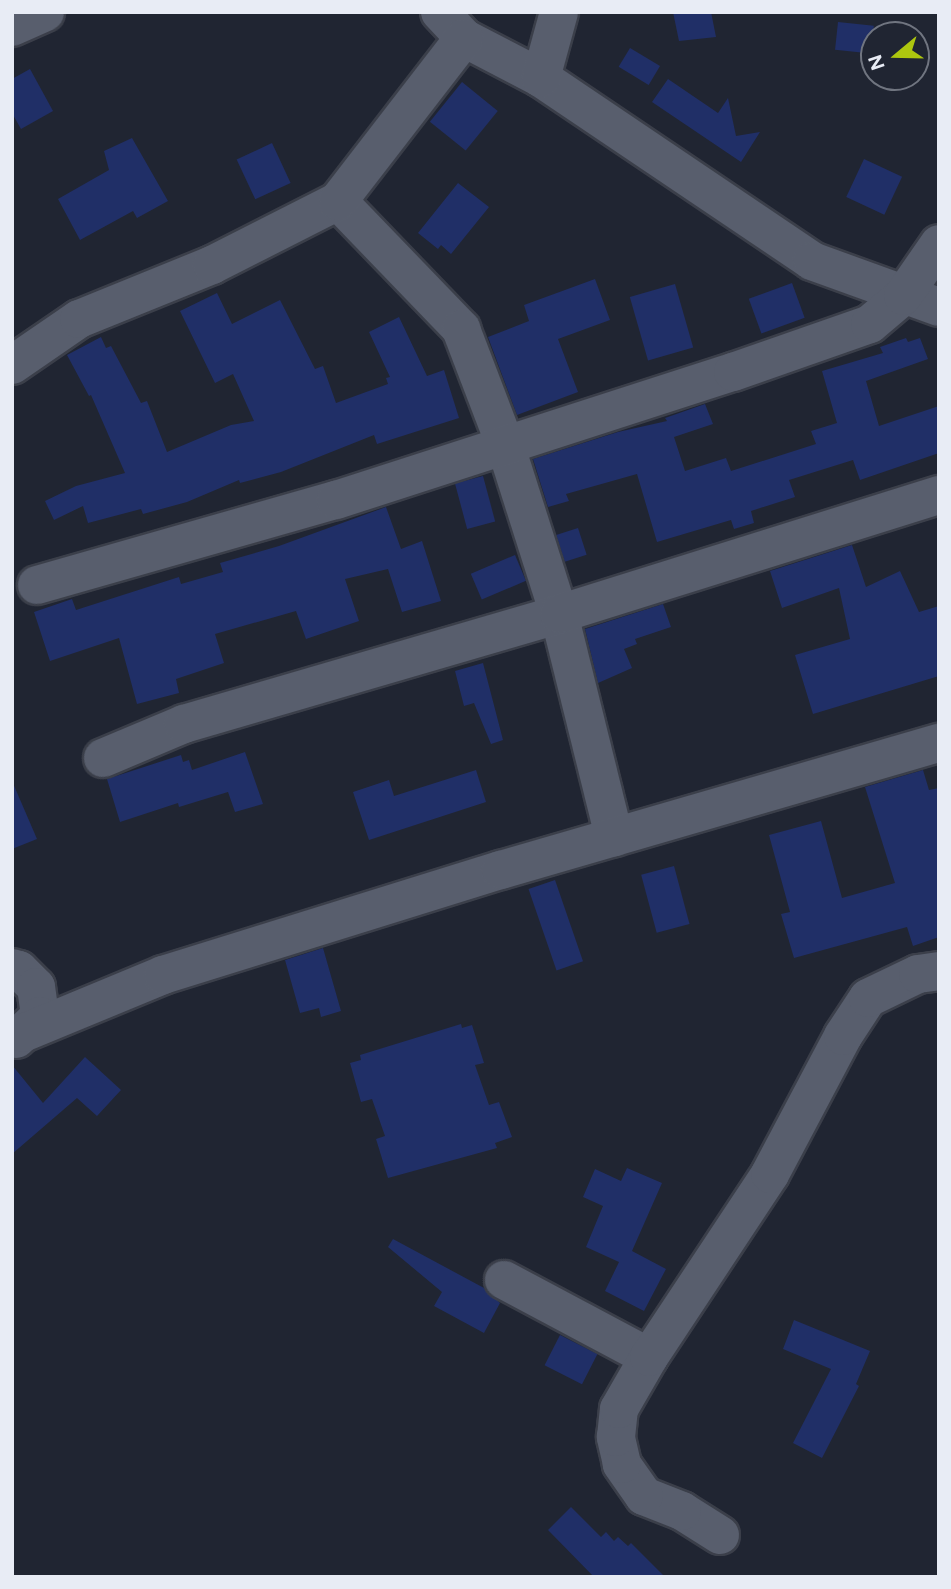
<!DOCTYPE html>
<html>
<head>
<meta charset="utf-8">
<style>
  body { margin:0 }
  #map { position:relative; width:951px; height:1589px; overflow:hidden; background:#202532; font-family:Figtree,sans-serif }
  div>[style] { position:absolute }
  [style*='--x'] { left:calc(var(--x)*1px); top:calc(var(--y)*1px); width:calc(var(--w)*1px); rotate:calc(var(--a)*1deg) }
  .building>* { inset:0; background:#202f67; transform-origin:0 0 }
  .roads { filter:drop-shadow(2px 0 #3b3f4a) drop-shadow(-2px 0 #3b3f4a) drop-shadow(0 2px #3b3f4a) drop-shadow(0 -2px #3b3f4a) }
  .minor>* { height:38px; margin:-19px; padding:0 19px; transform-origin:19px; border-radius:19px; background:#585e6d }
  span { translate:-50% -50%; white-space:nowrap; text-align:center; line-height:1.15; -webkit-text-stroke:5px #202532; paint-order:stroke }
  .frame { position:absolute; inset:0; border:14px solid #e8ecf5; pointer-events:none }
  .north { position:absolute; left:860px; top:21px; width:70px; height:70px; box-sizing:border-box; background:#202532; border:2px solid #707580; border-radius:50%; rotate:251deg; font-size:19px; font-weight:700; line-height:28px; text-align:center; color:#e8ecf5 }
  .north::after { content:''; display:block; margin:auto; width:24px; height:32px; background:#adc60f; clip-path:polygon(50% 0,100% 100%,50% 72%,0 100%) }
</style>
</head>
<body>
<div id="map">
  <div class="building">
    <i style="clip-path:polygon(673px 12px,711px 12px,716px 37px,679px 41px)"></i>
    <i style="left:838px;top:22px;width:36px;height:28px;rotate:6deg"></i>
    <i style="left:630px;top:48px;width:35px;height:22px;rotate:31deg"></i>
    <i style="clip-path:polygon(30px 69px,53px 111px,21px 129px,12px 113px,12px 79px)"></i>
    <i style="clip-path:polygon(668px 79px,718px 113px,728px 98px,736px 136px,760px 132px,741px 162px,652px 102px)"></i>
    <i style="left:462px;top:82px;width:46px;height:51px;rotate:39deg"></i>
    <i style="clip-path:polygon(132px 138px,168px 201px,137px 218px,133px 211px,80px 240px,58px 199px,109px 170px,104px 151px)"></i>
    <i style="left:272px;top:143px;width:44px;height:39px;rotate:65deg"></i>
    <i style="left:864px;top:159px;width:42px;height:42px;rotate:25deg"></i>
    <i style="clip-path:polygon(458px 183px,489px 207px,451px 254px,441px 245px,438px 249px,418px 233px)"></i>
    <i style="clip-path:polygon(595px 279px,610px 320px,558px 339px,578px 392px,517px 415px,488px 337px,529px 321px,524px 305px)"></i>
    <i style="left:792px;top:283px;width:37px;height:46px;rotate:70deg"></i>
    <i style="left:675px;top:284px;width:66px;height:47px;rotate:74deg"></i>
    <i style="clip-path:polygon(217px 293px,232px 324px,280px 300px,315px 369px,323px 366px,336px 403px,388px 384px,386px 378px,390px 377px,369px 332px,399px 317px,427px 376px,444px 370px,459px 418px,377px 444px,374px 435px,281px 472px,240px 483px,239px 480px,187px 502px,143px 514px,141px 509px,88px 523px,83px 506px,54px 520px,45px 501px,76px 486px,125px 473px,91px 395px,89px 396px,67px 355px,101px 337px,106px 348px,111px 346px,141px 403px,147px 401px,167px 452px,231px 425px,254px 421px,233px 374px,215px 383px,180px 311px)"></i>
    <i style="clip-path:polygon(906px 338px,908px 342px,920px 338px,928px 359px,866px 381px,879px 426px,939px 406px,939px 453px,860px 480px,853px 460px,789px 480px,795px 497px,751px 511px,754px 523px,734px 529px,731px 520px,657px 542px,637px 474px,566px 494px,569px 501px,548px 507px,533px 459px,618px 432px,667px 421px,665px 418px,705px 404px,713px 424px,674px 437px,685px 471px,726px 458px,731px 471px,816px 444px,811px 431px,837px 423px,822px 371px,883px 353px,880px 347px)"></i>
    <i style="left:483px;top:476px;width:47px;height:29px;rotate:75deg"></i>
    <i style="clip-path:polygon(386px 507px,401px 549px,422px 541px,441px 601px,402px 612px,388px 569px,345px 579px,359px 621px,306px 639px,296px 611px,215px 634px,224px 663px,176px 679px,179px 693px,137px 704px,119px 638px,50px 661px,34px 612px,72px 599px,76px 610px,179px 577px,181px 584px,223px 572px,220px 563px,279px 546px)"></i>
    <i style="left:578px;top:528px;width:28px;height:23px;rotate:72deg"></i>
    <i style="clip-path:polygon(852px 545px,866px 587px,900px 571px,919px 612px,939px 606px,939px 676px,813px 714px,795px 655px,850px 639px,839px 588px,782px 608px,770px 571px)"></i>
    <i style="left:515px;top:555px;width:28px;height:48px;rotate:67deg"></i>
    <i style="clip-path:polygon(663px 604px,671px 627px,635px 639px,637px 644px,624px 649px,632px 668px,598px 683px,585px 629px)"></i>
    <i style="clip-path:polygon(483px 663px,503px 740px,491px 744px,474px 703px,464px 706px,455px 671px)"></i>
    <i style="clip-path:polygon(245px 752px,263px 804px,235px 812px,228px 792px,179px 807px,178px 803px,120px 822px,107px 779px,181px 755px,183px 762px,189px 760px,192px 770px)"></i>
    <i style="clip-path:polygon(476px 770px,486px 802px,369px 840px,353px 792px,389px 780px,394px 796px)"></i>
    <i style="clip-path:polygon(923px 770px,929px 790px,939px 788px,939px 937px,913px 946px,907px 927px,794px 958px,781px 914px,790px 912px,769px 835px,821px 821px,842px 898px,895px 883px,865px 787px)"></i>
    <i style="clip-path:polygon(12px 781px,37px 839px,12px 849px)"></i>
    <i style="left:674px;top:866px;width:60px;height:34px;rotate:75deg"></i>
    <i style="left:555px;top:880px;width:86px;height:28px;rotate:71deg"></i>
    <i style="clip-path:polygon(323px 948px,341px 1011px,321px 1017px,319px 1008px,300px 1013px,285px 960px)"></i>
    <i style="clip-path:polygon(461px 1024px,462px 1028px,472px 1025px,484px 1063px,475px 1065px,489px 1105px,499px 1102px,512px 1137px,495px 1143px,497px 1148px,388px 1178px,376px 1139px,385px 1136px,372px 1099px,361px 1102px,350px 1063px,361px 1060px,360px 1055px)"></i>
    <i style="clip-path:polygon(85px 1057px,121px 1090px,97px 1116px,77px 1098px,12px 1154px,12px 1065px,43px 1103px)"></i>
    <i style="clip-path:polygon(627px 1168px,662px 1183px,632px 1251px,666px 1269px,644px 1311px,605px 1291px,619px 1262px,586px 1247px,603px 1206px,583px 1197px,595px 1169px,621px 1181px)"></i>
    <i style="clip-path:polygon(393px 1239px,484px 1288px,500px 1303px,484px 1333px,434px 1306px,442px 1292px,388px 1247px)"></i>
    <i style="clip-path:polygon(794px 1320px,870px 1351px,856px 1384px,859px 1386px,822px 1458px,793px 1443px,831px 1369px,783px 1349px)"></i>
    <i style="left:560px;top:1335px;width:42px;height:34px;rotate:27deg"></i>
    <i style="clip-path:polygon(571px 1507px,601px 1537px,606px 1532px,614px 1541px,618px 1537px,628px 1546px,631px 1543px,665px 1577px,594px 1577px,548px 1530px)"></i>
  </div>
  <div class="roads">
    <div class="minor">
      <i style="--x:440;--y:12;--w:35;--a:47"></i>
      <i style="--x:464;--y:38;--w:87;--a:27.5"></i>
      <i style="--x:541;--y:78;--w:327;--a:34"></i>
      <i style="--x:812;--y:261;--w:135;--a:19.9"></i>
      <i style="--x:12;--y:27;--w:36;--a:-24"></i>
      <i style="--x:541;--y:78;--w:68;--a:-74.7"></i>
      <i style="--x:338;--y:201;--w:178;--a:46.1"></i>
      <i style="--x:461;--y:329;--w:126;--a:69.1"></i>
      <i style="--x:506;--y:447;--w:175;--a:72.4"></i>
      <i style="--x:559;--y:614;--w:230;--a:76.1"></i>
      <i style="--x:12;--y:365;--w:81;--a:-34.5"></i>
      <i style="--x:79;--y:319;--w:144;--a:-22.1"></i>
      <i style="--x:212;--y:265;--w:141;--a:-26.9"></i>
      <i style="--x:338;--y:201;--w:206;--a:-52.3"></i>
      <i style="--x:37;--y:585;--w:311;--a:-15.9"></i>
      <i style="--x:336;--y:500;--w:417;--a:-17.9"></i>
      <i style="--x:733;--y:372;--w:145;--a:-19.3"></i>
      <i style="--x:870;--y:324;--w:43;--a:-40.3"></i>
      <i style="--x:903;--y:296;--w:63;--a:-55.3"></i>
      <i style="--x:103;--y:758;--w:88;--a:-22.8"></i>
      <i style="--x:184;--y:724;--w:391;--a:-16.3"></i>
      <i style="--x:559;--y:614;--w:398;--a:-17.4"></i>
      <i style="--x:12;--y:968;--w:7;--a:16"></i>
      <i style="--x:19;--y:970;--w:24;--a:45"></i>
      <i style="--x:36;--y:987;--w:29;--a:82"></i>
      <i style="--x:40;--y:1016;--w:33;--a:136"></i>
      <i style="--x:23;--y:1033;--w:152;--a:-22.5"></i>
      <i style="--x:163;--y:975;--w:354;--a:-17.3"></i>
      <i style="--x:501;--y:870;--w:456;--a:-16.2"></i>
      <i style="--x:504;--y:1280;--w:164;--a:28"></i>
      <i style="--x:720;--y:1535;--w:45;--a:-147.7"></i>
      <i style="--x:682;--y:1511;--w:41;--a:-158.5"></i>
      <i style="--x:644;--y:1496;--w:39;--a:-125"></i>
      <i style="--x:622;--y:1464;--w:28;--a:-103"></i>
      <i style="--x:616;--y:1437;--w:28;--a:-84"></i>
      <i style="--x:619;--y:1409;--w:60;--a:-60"></i>
      <i style="--x:649;--y:1357;--w:219;--a:-56.5"></i>
      <i style="--x:770;--y:1174;--w:156;--a:-62.1"></i>
      <i style="--x:843;--y:1036;--w:45;--a:-56.7"></i>
      <i style="--x:868;--y:998;--w:55;--a:-25.6"></i>
      <i style="--x:918;--y:974;--w:21;--a:-8"></i>
    </div>
  </div>
  <div class="frame"></div>
  <div class="north">N</div>
</div>
</body>
</html>
